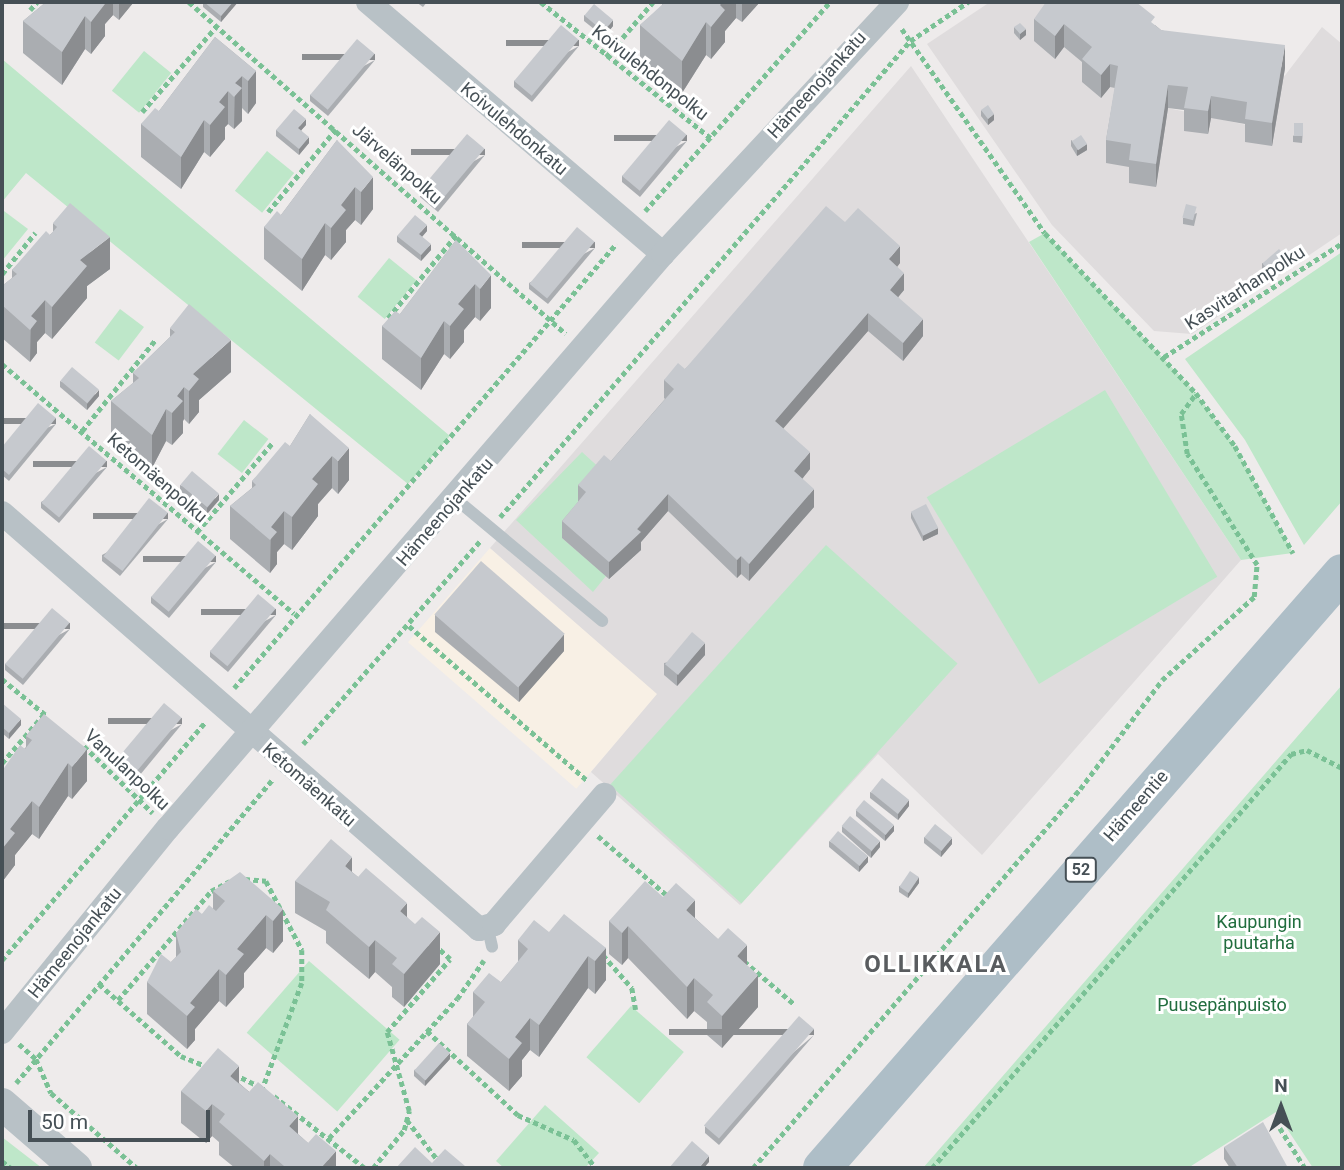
<!DOCTYPE html>
<html>
<head>
<meta charset="utf-8">
<style>
  body { margin:0 }
  #map { position:relative; width:1344px; height:1170px; overflow:hidden; background:#eeebeb; font-family:Roboto,sans-serif }
  div>[style] { position:absolute }
  [style*='--x'] { left:calc(var(--x)*1px); top:calc(var(--y)*1px); width:calc(var(--w)*1px); rotate:calc(var(--a)*1deg) }
  .commercial>* { inset:0; background:#f8f0e5; transform-origin:0 0 }
  .education>* { inset:0; background:#dfdcdd }
  .green>* { inset:0; background:#bee7c9; transform-origin:0 0 }
  .path>* { height:4.5px; margin-top:-2.25px; transform-origin:0; background:repeating-linear-gradient(90deg,#7ac195 0 5px,transparent 0 8.5px) }
  .service>* { height:12px; margin:-6px; padding:0 6px; transform-origin:6px; border-radius:6px; background:#b8c1c6 }
  .minor>* { height:24px; margin:-12px; padding:0 12px; transform-origin:12px; border-radius:12px; background:#b8c1c6 }
  .tertiary>* { height:32px; margin:-16px; padding:0 16px; transform-origin:16px; border-radius:16px; background:#b8c1c6 }
  .primary>* { height:38px; margin:-19px; padding:0 19px; transform-origin:19px; border-radius:19px; background:#aebec7 }
  .wall>* { inset:0; background:#aaadb1 }
  .shaded-wall>* { inset:0; background:#8b8d90; transform-origin:0 0 }
  .building>* { inset:0; background:#c6c9ce; transform-origin:0 0 }
  span { translate:-50% -50%; white-space:nowrap; text-align:center; line-height:1.15; -webkit-text-stroke:6px #fff; paint-order:stroke }
  .shield-label span { padding:2px 5px; background:#fff; border:2px solid; border-radius:5px; -webkit-text-stroke-width:0 }
  .shield-label { font-size:16px; color:#465056; font-weight:700 }
  .street-label { font-size:18px; color:#465056 }
  .park-label { font-size:18px; color:#216d3e }
  .district-label { font-size:24px; color:#595c5f; font-weight:700; letter-spacing:2px }
  .frame { position:absolute; inset:0; border:4px solid #465056; pointer-events:none }
  .north { position:absolute; left:1246px; top:1072px; width:70px; height:70px; -webkit-text-stroke:5px #fff; paint-order:stroke; rotate:0deg; font-size:19px; font-weight:700; line-height:28px; text-align:center; color:#465056 }
  .north::after { content:''; display:block; margin:auto; width:24px; height:32px; background:#465056; clip-path:polygon(50% 0,100% 100%,50% 72%,0 100%) }
  .scale { position:absolute; left:28px; top:1110px; width:182px; height:32px; box-sizing:border-box; border:4px solid #465056; border-top:0; padding-left:9px; font-size:21px; line-height:24px; white-space:nowrap; color:#465056; -webkit-text-stroke:5px #fff; paint-order:stroke }
</style>
</head>
<body>
<div id="map">
  <div class="commercial">
    <i style="left:490px;top:548px;width:223px;height:125px;rotate:41deg"></i>
  </div>
  <div class="education">
    <i style="clip-path:polygon(990px 2px,1061px 2px,1064px 47px,1118px 89px,1131px 167px,1156px 186px,1168px 108px,1247px 125px,1322px 27px,1342px 44px,1342px 233px,1192px 334px,1154px 331px,1052px 225px,927px 44px)"></i>
    <i style="clip-path:polygon(911px 66px,1241px 560px,982px 855px,878px 754px,740px 905px,591px 772px,657px 694px,490px 548px)"></i>
  </div>
  <div class="green">
    <i style="left:144px;top:51px;width:35px;height:51px;rotate:39deg"></i>
    <i style="clip-path:polygon(2px 59px,450px 436px,408px 484px,26px 173px,2px 202px)"></i>
    <i style="left:267px;top:151px;width:35px;height:51px;rotate:39deg"></i>
    <i style="clip-path:polygon(4px 211px,28px 229px,2px 261px,2px 213px)"></i>
    <i style="clip-path:polygon(1045px 233px,1196px 393px,1235px 446px,1293px 553px,1241px 560px,1029px 242px)"></i>
    <i style="clip-path:polygon(1342px 252px,1342px 501px,1304px 545px,1245px 440px,1185px 359px)"></i>
    <i style="left:389px;top:258px;width:35px;height:50px;rotate:39deg"></i>
    <i style="left:120px;top:309px;width:30px;height:42px;rotate:37deg"></i>
    <i style="left:1105px;top:390px;width:218px;height:208px;rotate:59deg"></i>
    <i style="left:244px;top:420px;width:31px;height:43px;rotate:38deg"></i>
    <i style="clip-path:polygon(582px 452px,604px 472px,562px 538px,606px 576px,593px 592px,516px 520px)"></i>
    <i style="left:826px;top:545px;width:177px;height:323px;rotate:42deg"></i>
    <i style="clip-path:polygon(1342px 685px,1342px 1168px,1313px 1168px,1276px 1112px,1188px 1168px,923px 1168px)"></i>
    <i style="left:309px;top:961px;width:120px;height:95px;rotate:41deg"></i>
    <i style="left:631px;top:1006px;width:70px;height:68px;rotate:41deg"></i>
    <i style="clip-path:polygon(545px 1105px,599px 1153px,585px 1168px,504px 1168px,496px 1161px)"></i>
    <i style="clip-path:polygon(2px 1137px,42px 1168px,2px 1168px)"></i>
  </div>
  <div class="path">
    <i style="--x:189;--y:2;--w:502;--a:41.37"></i>
    <i style="--x:541;--y:2;--w:218;--a:38.7"></i>
    <i style="--x:30;--y:10;--w:11;--a:-49"></i>
    <i style="--x:902;--y:29;--w:249;--a:55"></i>
    <i style="--x:1045;--y:233;--w:220;--a:46.7"></i>
    <i style="--x:1196;--y:393;--w:66;--a:53.7"></i>
    <i style="--x:1235;--y:446;--w:122;--a:61.5"></i>
    <i style="--x:606;--y:57;--w:72;--a:-49.5"></i>
    <i style="--x:142;--y:112;--w:113;--a:-49"></i>
    <i style="--x:645;--y:211;--w:279;--a:-48.5"></i>
    <i style="--x:268;--y:212;--w:107;--a:-50.7"></i>
    <i style="--x:2;--y:274;--w:53;--a:-51.2"></i>
    <i style="--x:388;--y:318;--w:109;--a:-50.6"></i>
    <i style="--x:1164;--y:357;--w:211;--a:-32.6"></i>
    <i style="--x:2;--y:364;--w:384;--a:40.5"></i>
    <i style="--x:82;--y:431;--w:118;--a:-51.2"></i>
    <i style="--x:500;--y:517;--w:628;--a:-49.26"></i>
    <i style="--x:910;--y:41;--w:70;--a:-33.9"></i>
    <i style="--x:197;--y:532;--w:118;--a:-49.8"></i>
    <i style="--x:409;--y:626;--w:237;--a:40.9"></i>
    <i style="--x:2;--y:679;--w:58;--a:39.4"></i>
    <i style="--x:234;--y:688;--w:586;--a:-49.29"></i>
    <i style="--x:303;--y:744;--w:271;--a:-48.9"></i>
    <i style="--x:84;--y:746;--w:96;--a:44.2"></i>
    <i style="--x:2;--y:763;--w:65;--a:-49.4"></i>
    <i style="--x:598;--y:836;--w:92;--a:40.6"></i>
    <i style="--x:245;--y:879;--w:21;--a:5"></i>
    <i style="--x:266;--y:881;--w:78;--a:62.4"></i>
    <i style="--x:302;--y:950;--w:33;--a:90"></i>
    <i style="--x:302;--y:983;--w:112;--a:110.4"></i>
    <i style="--x:603;--y:955;--w:44;--a:48.7"></i>
    <i style="--x:632;--y:988;--w:22;--a:80"></i>
    <i style="--x:2;--y:960;--w:314;--a:-49.5"></i>
    <i style="--x:744;--y:961;--w:66;--a:40.7"></i>
    <i style="--x:99;--y:984;--w:109;--a:41.3"></i>
    <i style="--x:181;--y:1056;--w:27;--a:22"></i>
    <i style="--x:118;--y:1000;--w:143;--a:-49.5"></i>
    <i style="--x:211;--y:891;--w:21;--a:-28"></i>
    <i style="--x:427;--y:1031;--w:124;--a:42.7"></i>
    <i style="--x:518;--y:1115;--w:61;--a:24.1"></i>
    <i style="--x:574;--y:1140;--w:36;--a:52"></i>
    <i style="--x:19;--y:1044;--w:23;--a:41"></i>
    <i style="--x:36;--y:1059;--w:37;--a:66"></i>
    <i style="--x:51;--y:1093;--w:114;--a:41.1"></i>
    <i style="--x:234;--y:1074;--w:30;--a:26"></i>
    <i style="--x:16;--y:1083;--w:397;--a:-49.8"></i>
    <i style="--x:274;--y:1096;--w:116;--a:38.4"></i>
    <i style="--x:407;--y:1120;--w:61;--a:52.4"></i>
    <i style="--x:1280;--y:1128;--w:47;--a:58"></i>
    <i style="--x:329;--y:1138;--w:189;--a:-47.4"></i>
    <i style="--x:457;--y:999;--w:47;--a:-55.3"></i>
    <i style="--x:2;--y:1161;--w:11;--a:38"></i>
    <i style="--x:373;--y:1168;--w:49;--a:-50.8"></i>
    <i style="--x:404;--y:1130;--w:20;--a:-75"></i>
    <i style="--x:409;--y:1111;--w:82;--a:-105.6"></i>
    <i style="--x:387;--y:1032;--w:96;--a:-49.2"></i>
    <i style="--x:450;--y:959;--w:18;--a:-139"></i>
    <i style="--x:753;--y:1168;--w:501;--a:-49.21"></i>
    <i style="--x:1080;--y:789;--w:136;--a:-53"></i>
    <i style="--x:1162;--y:680;--w:124;--a:-42.1"></i>
    <i style="--x:1254;--y:597;--w:32;--a:-85"></i>
    <i style="--x:1257;--y:565;--w:131;--a:-122.2"></i>
    <i style="--x:1187;--y:454;--w:40;--a:-98.5"></i>
    <i style="--x:1181;--y:414;--w:26;--a:-54"></i>
    <i style="--x:932;--y:1168;--w:548;--a:-49.07"></i>
    <i style="--x:1291;--y:754;--w:16;--a:-14"></i>
    <i style="--x:1307;--y:750;--w:39;--a:27"></i>
  </div>
  <div class="service">
    <i style="--x:457;--y:500;--w:189;--a:39.8"></i>
    <i style="--x:488;--y:929;--w:18;--a:77"></i>
  </div>
  <div class="minor">
    <i style="--x:368;--y:2;--w:388;--a:40.5"></i>
    <i style="--x:2;--y:513;--w:633;--a:41.09"></i>
    <i style="--x:479;--y:929;--w:16;--a:-18"></i>
    <i style="--x:494;--y:924;--w:170;--a:-49.5"></i>
    <i style="--x:2;--y:1032;--w:263;--a:-50.9"></i>
    <i style="--x:168;--y:828;--w:758;--a:-49.23"></i>
    <i style="--x:663;--y:254;--w:344;--a:-47.1"></i>
  </div>
  <div class="tertiary">
    <i style="--x:2;--y:1104;--w:98;--a:40.9"></i>
  </div>
  <div class="primary">
    <i style="--x:822;--y:1168;--w:790;--a:-48.85"></i>
  </div>
  <div class="wall">
    <i style="clip-path:polygon(46px 2px,133px 2px,133px 3px,119px 20px,113px 15px,105px 24px,105px 36px,91px 54px,85px 49px,62px 85px,23px 53px,23px 21px)"></i>
    <i style="clip-path:polygon(203px 2px,238px 2px,221px 22px,203px 7px)"></i>
    <i style="clip-path:polygon(416px 2px,427px 2px,423px 7px)"></i>
    <i style="clip-path:polygon(662px 2px,760px 2px,742px 22px,736px 18px,725px 31px,725px 42px,711px 59px,706px 55px,682px 93px,640px 58px,640px 25px,662px 6px)"></i>
    <i style="clip-path:polygon(584px 15px,613px 26px,604px 37px,584px 21px)"></i>
    <i style="clip-path:polygon(1034px 19px,1155px 25px,1161px 30px,1285px 68px,1272px 146px,1245px 142px,1245px 124px,1211px 118px,1208px 134px,1184px 131px,1184px 110px,1168px 108px,1156px 187px,1129px 183px,1129px 167px,1106px 163px,1106px 140px,1115px 88px,1110px 87px,1101px 98px,1082px 82px,1082px 62px,1064px 47px,1055px 59px,1034px 41px)"></i>
    <i style="clip-path:polygon(1014px 27px,1026px 35px,1020px 40px,1014px 33px)"></i>
    <i style="clip-path:polygon(215px 37px,256px 71px,256px 103px,248px 114px,242px 108px,242px 121px,234px 129px,228px 124px,225px 127px,225px 139px,210px 157px,204px 152px,181px 189px,141px 157px,141px 124px,159px 111px)"></i>
    <i style="clip-path:polygon(579px 46px,532px 102px,514px 87px,514px 81px)"></i>
    <i style="clip-path:polygon(375px 60px,328px 116px,310px 101px,310px 95px)"></i>
    <i style="clip-path:polygon(981px 110px,994px 120px,988px 125px,981px 116px)"></i>
    <i style="clip-path:polygon(306px 125px,301px 130px,309px 143px,299px 155px,276px 136px,276px 130px)"></i>
    <i style="clip-path:polygon(1303px 129px,1302px 143px,1293px 142px,1293px 136px)"></i>
    <i style="clip-path:polygon(337px 140px,373px 209px,361px 225px,355px 220px,346px 230px,346px 242px,331px 260px,325px 255px,302px 291px,264px 259px,264px 227px,281px 215px)"></i>
    <i style="clip-path:polygon(1071px 140px,1087px 150px,1077px 156px,1071px 146px)"></i>
    <i style="clip-path:polygon(687px 141px,640px 197px,622px 182px,622px 176px)"></i>
    <i style="clip-path:polygon(485px 155px,438px 212px,420px 197px,420px 191px)"></i>
    <i style="clip-path:polygon(1197px 213px,1194px 226px,1183px 224px,1183px 218px)"></i>
    <i style="clip-path:polygon(845px 222px,900px 263px,897px 267px,904px 290px,898px 297px,923px 336px,903px 361px,868px 331px,783px 428px,810px 469px,802px 479px,814px 507px,749px 581px,741px 574px,737px 578px,668px 511px,641px 542px,641px 550px,609px 579px,562px 538px,562px 521px,578px 502px,578px 485px,611px 461px,665px 399px,664px 398px,664px 380px,685px 369px)"></i>
    <i style="clip-path:polygon(53px 223px,110px 269px,87px 286px,87px 298px,52px 339px,45px 333px,37px 342px,37px 353px,30px 362px,2px 338px,2px 286px,12px 278px,12px 270px,53px 232px)"></i>
    <i style="clip-path:polygon(427px 231px,422px 237px,431px 250px,421px 261px,397px 242px,397px 236px)"></i>
    <i style="clip-path:polygon(456px 240px,491px 308px,480px 321px,475px 317px,464px 330px,464px 342px,450px 359px,444px 354px,421px 390px,382px 359px,382px 326px,400px 314px)"></i>
    <i style="clip-path:polygon(595px 248px,548px 304px,529px 289px,529px 283px)"></i>
    <i style="clip-path:polygon(1285px 262px,1267px 276px,1262px 269px,1262px 263px)"></i>
    <i style="clip-path:polygon(170px 328px,231px 372px,199px 400px,199px 412px,189px 424px,184px 419px,183px 421px,183px 433px,172px 445px,166px 441px,152px 468px,111px 433px,111px 401px,133px 383px,133px 373px,170px 337px)"></i>
    <i style="clip-path:polygon(60px 381px,99px 396px,87px 410px,60px 387px)"></i>
    <i style="clip-path:polygon(310px 414px,349px 480px,338px 494px,332px 488px,318px 504px,318px 516px,292px 550px,284px 544px,277px 552px,277px 564px,270px 573px,230px 539px,230px 506px,252px 488px,252px 481px,290px 446px)"></i>
    <i style="clip-path:polygon(56px 424px,9px 481px,2px 475px,2px 447px)"></i>
    <i style="clip-path:polygon(107px 467px,59px 523px,41px 508px,41px 502px)"></i>
    <i style="clip-path:polygon(180px 485px,219px 500px,207px 514px,180px 491px)"></i>
    <i style="clip-path:polygon(911px 512px,938px 534px,923px 541px,911px 518px)"></i>
    <i style="clip-path:polygon(168px 519px,120px 576px,102px 561px,102px 555px)"></i>
    <i style="clip-path:polygon(216px 562px,169px 618px,151px 603px,151px 597px)"></i>
    <i style="clip-path:polygon(276px 615px,228px 672px,210px 657px,210px 651px)"></i>
    <i style="clip-path:polygon(435px 615px,564px 651px,519px 702px,435px 632px)"></i>
    <i style="clip-path:polygon(70px 629px,23px 685px,5px 670px,5px 664px)"></i>
    <i style="clip-path:polygon(705px 655px,677px 686px,664px 675px,664px 663px)"></i>
    <i style="clip-path:polygon(2px 703px,21px 725px,9px 739px,2px 733px)"></i>
    <i style="clip-path:polygon(44px 714px,87px 781px,72px 799px,68px 796px,39px 839px,32px 834px,15px 855px,15px 865px,2px 882px,2px 771px,26px 747px,26px 736px)"></i>
    <i style="clip-path:polygon(182px 724px,135px 781px,117px 766px,117px 760px)"></i>
    <i style="clip-path:polygon(870px 792px,909px 806px,898px 820px,870px 798px)"></i>
    <i style="clip-path:polygon(856px 810px,894px 831px,885px 841px,856px 816px)"></i>
    <i style="clip-path:polygon(842px 826px,880px 847px,871px 858px,842px 832px)"></i>
    <i style="clip-path:polygon(924px 837px,952px 844px,941px 857px,924px 843px)"></i>
    <i style="clip-path:polygon(829px 841px,868px 862px,859px 872px,829px 847px)"></i>
    <i style="clip-path:polygon(352px 872px,407px 917px,440px 964px,404px 1007px,392px 997px,392px 987px,375px 972px,369px 979px,326px 943px,326px 931px,295px 913px,295px 881px)"></i>
    <i style="clip-path:polygon(919px 883px,908px 898px,899px 892px,899px 886px)"></i>
    <i style="clip-path:polygon(213px 891px,283px 909px,283px 941px,273px 953px,266px 948px,244px 973px,244px 987px,226px 1007px,219px 1001px,195px 1029px,195px 1040px,187px 1049px,147px 1014px,147px 982px,171px 962px,176px 957px,176px 933px,202px 914px,213px 909px)"></i>
    <i style="clip-path:polygon(663px 897px,695px 918px,747px 966px,758px 1007px,722px 1048px,707px 1035px,707px 1022px,694px 1011px,687px 1019px,628px 958px,622px 965px,609px 954px,609px 921px)"></i>
    <i style="clip-path:polygon(549px 932px,606px 948px,606px 980px,595px 994px,588px 988px,539px 1057px,530px 1050px,522px 1060px,522px 1076px,509px 1091px,467px 1056px,467px 1024px,473px 1017px,473px 992px,501px 982px,518px 962px,518px 940px)"></i>
    <i style="clip-path:polygon(814px 1035px,719px 1145px,705px 1133px,705px 1127px)"></i>
    <i style="clip-path:polygon(450px 1059px,425px 1086px,414px 1076px,414px 1070px)"></i>
    <i style="clip-path:polygon(239px 1083px,298px 1134px,336px 1168px,235px 1168px,219px 1155px,219px 1142px,212px 1136px,206px 1143px,181px 1123px,181px 1091px)"></i>
    <i style="clip-path:polygon(1224px 1147px,1288px 1168px,1230px 1168px,1224px 1159px)"></i>
  </div>
  <div class="shaded-wall">
    <i style="clip-path:polygon(100px 2px,113px 2px,113px 15px,105px 24px,105px 36px,91px 54px,91px 22px)"></i>
    <i style="clip-path:polygon(119px 2px,133px 2px,133px 3px,119px 20px)"></i>
    <i style="clip-path:polygon(233px 2px,238px 2px,221px 22px,221px 16px)"></i>
    <i style="clip-path:polygon(722px 2px,736px 2px,736px 18px,725px 31px,725px 42px,711px 59px,711px 27px,720px 5px)"></i>
    <i style="clip-path:polygon(742px 2px,760px 2px,742px 22px)"></i>
    <i style="clip-path:polygon(85px 16px,85px 49px,62px 85px,62px 52px)"></i>
    <i style="clip-path:polygon(613px 20px,613px 26px,604px 37px,604px 31px)"></i>
    <i style="clip-path:polygon(706px 22px,706px 55px,682px 93px,682px 61px)"></i>
    <i style="clip-path:polygon(1064px 24px,1064px 47px,1055px 59px,1055px 36px)"></i>
    <i style="clip-path:polygon(1026px 29px,1026px 35px,1020px 40px,1020px 34px)"></i>
    <i style="left:579px;top:40px;width:6px;height:73px;rotate:90deg"></i>
    <i style="clip-path:polygon(1285px 45px,1285px 68px,1272px 146px,1272px 123px)"></i>
    <i style="left:375px;top:54px;width:6px;height:73px;rotate:90deg"></i>
    <i style="clip-path:polygon(1110px 64px,1110px 87px,1101px 98px,1101px 75px)"></i>
    <i style="clip-path:polygon(256px 71px,256px 103px,248px 114px,248px 81px)"></i>
    <i style="clip-path:polygon(242px 76px,242px 121px,234px 129px,235px 83px)"></i>
    <i style="clip-path:polygon(1168px 85px,1168px 108px,1156px 187px,1156px 164px)"></i>
    <i style="clip-path:polygon(228px 91px,228px 124px,225px 127px,225px 139px,210px 157px,210px 125px,219px 102px)"></i>
    <i style="clip-path:polygon(1211px 96px,1211px 118px,1208px 134px,1208px 111px)"></i>
    <i style="clip-path:polygon(994px 114px,994px 120px,988px 125px,988px 119px)"></i>
    <i style="clip-path:polygon(306px 119px,306px 125px,298px 134px,298px 128px)"></i>
    <i style="clip-path:polygon(204px 120px,204px 152px,181px 189px,181px 157px)"></i>
    <i style="left:687px;top:135px;width:6px;height:73px;rotate:90deg"></i>
    <i style="clip-path:polygon(309px 137px,309px 143px,299px 155px,299px 149px)"></i>
    <i style="clip-path:polygon(1087px 144px,1087px 150px,1077px 156px,1077px 150px)"></i>
    <i style="left:485px;top:149px;width:6px;height:74px;rotate:90deg"></i>
    <i style="clip-path:polygon(373px 177px,373px 209px,361px 225px,361px 192px)"></i>
    <i style="clip-path:polygon(355px 187px,355px 220px,346px 230px,346px 242px,331px 260px,331px 228px,341px 205px)"></i>
    <i style="clip-path:polygon(325px 223px,325px 255px,302px 291px,302px 259px)"></i>
    <i style="clip-path:polygon(427px 225px,427px 231px,419px 240px,419px 234px)"></i>
    <i style="clip-path:polygon(110px 237px,110px 269px,87px 286px,87px 298px,52px 339px,52px 307px,80px 260px)"></i>
    <i style="left:595px;top:242px;width:6px;height:73px;rotate:90deg"></i>
    <i style="clip-path:polygon(431px 244px,431px 250px,421px 261px,421px 255px)"></i>
    <i style="clip-path:polygon(900px 246px,900px 263px,889px 277px,889px 259px)"></i>
    <i style="clip-path:polygon(1285px 256px,1285px 262px,1267px 276px,1267px 270px)"></i>
    <i style="clip-path:polygon(904px 273px,904px 290px,890px 307px,890px 290px)"></i>
    <i style="clip-path:polygon(491px 275px,491px 308px,480px 321px,480px 289px)"></i>
    <i style="clip-path:polygon(475px 284px,475px 317px,464px 330px,464px 342px,450px 359px,450px 326px,458px 304px)"></i>
    <i style="clip-path:polygon(45px 300px,45px 333px,37px 342px,37px 353px,30px 362px,31px 316px)"></i>
    <i style="clip-path:polygon(868px 313px,868px 331px,775px 438px,775px 421px)"></i>
    <i style="clip-path:polygon(923px 319px,923px 336px,903px 361px,903px 343px)"></i>
    <i style="clip-path:polygon(444px 321px,444px 354px,421px 390px,421px 358px)"></i>
    <i style="clip-path:polygon(231px 340px,231px 372px,199px 400px,199px 412px,189px 424px,189px 391px,193px 374px)"></i>
    <i style="clip-path:polygon(184px 387px,184px 419px,183px 421px,183px 433px,172px 445px,172px 413px,177px 396px)"></i>
    <i style="clip-path:polygon(99px 390px,99px 396px,87px 410px,87px 404px)"></i>
    <i style="clip-path:polygon(166px 409px,166px 441px,152px 468px,152px 435px)"></i>
    <i style="left:56px;top:418px;width:6px;height:74px;rotate:90deg"></i>
    <i style="clip-path:polygon(349px 448px,349px 480px,338px 494px,338px 461px)"></i>
    <i style="clip-path:polygon(810px 452px,810px 469px,794px 489px,794px 471px)"></i>
    <i style="clip-path:polygon(332px 456px,332px 488px,318px 504px,318px 516px,292px 550px,292px 517px,312px 479px)"></i>
    <i style="left:107px;top:461px;width:6px;height:74px;rotate:90deg"></i>
    <i style="clip-path:polygon(814px 489px,814px 507px,749px 581px,749px 564px)"></i>
    <i style="clip-path:polygon(219px 494px,219px 500px,207px 514px,207px 508px)"></i>
    <i style="clip-path:polygon(668px 494px,668px 511px,641px 542px,641px 550px,609px 579px,609px 562px)"></i>
    <i style="clip-path:polygon(284px 511px,284px 544px,277px 552px,277px 564px,270px 573px,271px 527px)"></i>
    <i style="left:168px;top:513px;width:6px;height:75px;rotate:90deg"></i>
    <i style="clip-path:polygon(938px 528px,938px 534px,923px 541px,923px 535px)"></i>
    <i style="left:216px;top:556px;width:6px;height:73px;rotate:90deg"></i>
    <i style="clip-path:polygon(741px 556px,741px 574px,737px 578px,737px 560px)"></i>
    <i style="left:276px;top:609px;width:6px;height:75px;rotate:90deg"></i>
    <i style="left:70px;top:623px;width:6px;height:73px;rotate:90deg"></i>
    <i style="clip-path:polygon(564px 634px,564px 651px,519px 702px,519px 685px)"></i>
    <i style="clip-path:polygon(705px 643px,705px 655px,677px 686px,677px 674px)"></i>
    <i style="left:182px;top:718px;width:6px;height:74px;rotate:90deg"></i>
    <i style="clip-path:polygon(21px 719px,21px 725px,9px 739px,9px 733px)"></i>
    <i style="clip-path:polygon(87px 749px,87px 781px,72px 799px,72px 767px)"></i>
    <i style="clip-path:polygon(68px 763px,68px 796px,39px 839px,39px 807px)"></i>
    <i style="clip-path:polygon(909px 800px,909px 806px,898px 820px,898px 814px)"></i>
    <i style="clip-path:polygon(32px 801px,32px 834px,15px 855px,15px 865px,2px 882px,2px 849px,10px 829px)"></i>
    <i style="clip-path:polygon(894px 825px,894px 831px,885px 841px,885px 835px)"></i>
    <i style="clip-path:polygon(952px 838px,952px 844px,941px 857px,941px 851px)"></i>
    <i style="clip-path:polygon(880px 841px,880px 847px,871px 858px,871px 852px)"></i>
    <i style="clip-path:polygon(868px 856px,868px 862px,859px 872px,859px 866px)"></i>
    <i style="clip-path:polygon(352px 857px,352px 890px,345px 866px)"></i>
    <i style="clip-path:polygon(919px 877px,919px 883px,908px 898px,908px 892px)"></i>
    <i style="clip-path:polygon(695px 900px,695px 933px,686px 910px)"></i>
    <i style="clip-path:polygon(407px 903px,407px 935px,400px 911px)"></i>
    <i style="clip-path:polygon(283px 909px,283px 941px,273px 953px,273px 921px)"></i>
    <i style="clip-path:polygon(266px 915px,266px 948px,244px 973px,244px 987px,226px 1007px,226px 975px,237px 949px)"></i>
    <i style="clip-path:polygon(628px 926px,628px 958px,622px 965px,622px 933px)"></i>
    <i style="clip-path:polygon(440px 932px,440px 964px,404px 1007px,404px 974px)"></i>
    <i style="clip-path:polygon(375px 940px,375px 972px,369px 979px,369px 947px)"></i>
    <i style="clip-path:polygon(747px 945px,747px 977px,737px 956px)"></i>
    <i style="clip-path:polygon(606px 948px,606px 980px,595px 994px,595px 961px)"></i>
    <i style="clip-path:polygon(588px 956px,588px 988px,539px 1057px,539px 1025px)"></i>
    <i style="clip-path:polygon(219px 969px,219px 1001px,195px 1029px,195px 1040px,187px 1049px,187px 1016px,190px 1003px)"></i>
    <i style="clip-path:polygon(758px 975px,758px 1007px,722px 1048px,722px 1016px)"></i>
    <i style="clip-path:polygon(694px 978px,694px 1011px,687px 1019px,687px 987px)"></i>
    <i style="clip-path:polygon(530px 1018px,530px 1050px,522px 1060px,522px 1076px,509px 1091px,509px 1059px,515px 1037px)"></i>
    <i style="left:814px;top:1029px;width:6px;height:145px;rotate:90deg"></i>
    <i style="clip-path:polygon(450px 1053px,450px 1059px,425px 1086px,425px 1080px)"></i>
    <i style="clip-path:polygon(239px 1066px,239px 1098px,230px 1076px)"></i>
    <i style="clip-path:polygon(212px 1104px,212px 1136px,206px 1143px,206px 1111px)"></i>
    <i style="clip-path:polygon(298px 1116px,298px 1148px,289px 1126px)"></i>
    <i style="clip-path:polygon(336px 1151px,336px 1168px,321px 1168px)"></i>
    <i style="clip-path:polygon(270px 1154px,270px 1168px,264px 1168px,264px 1161px)"></i>
    <i style="clip-path:polygon(709px 1156px,709px 1162px,704px 1168px,699px 1168px)"></i>
  </div>
  <div class="building">
    <i style="clip-path:polygon(46px 2px,103px 2px,105px 4px,91px 22px,85px 16px,62px 52px,23px 21px)"></i>
    <i style="clip-path:polygon(204px 2px,233px 2px,221px 16px)"></i>
    <i style="clip-path:polygon(665px 2px,722px 2px,720px 5px,725px 10px,711px 27px,706px 22px,682px 61px,640px 25px)"></i>
    <i style="clip-path:polygon(1046px 2px,1136px 2px,1155px 17px,1151px 22px,1161px 30px,1285px 45px,1272px 123px,1245px 119px,1247px 102px,1211px 96px,1208px 111px,1184px 108px,1188px 87px,1168px 85px,1156px 164px,1129px 160px,1131px 144px,1106px 140px,1118px 66px,1110px 64px,1101px 75px,1082px 59px,1092px 47px,1064px 24px,1055px 36px,1034px 19px)"></i>
    <i style="left:594px;top:4px;width:25px;height:15px;rotate:40deg"></i>
    <i style="clip-path:polygon(1020px 23px,1026px 29px,1020px 34px,1014px 27px)"></i>
    <i style="left:561px;top:25px;width:23px;height:73px;rotate:40deg"></i>
    <i style="clip-path:polygon(215px 37px,256px 71px,248px 81px,242px 76px,235px 83px,242px 88px,234px 97px,228px 91px,219px 102px,225px 107px,210px 125px,204px 120px,181px 157px,141px 124px,155px 108px,159px 111px)"></i>
    <i style="left:357px;top:39px;width:23px;height:73px;rotate:40deg"></i>
    <i style="clip-path:polygon(988px 105px,994px 114px,988px 119px,981px 110px)"></i>
    <i style="clip-path:polygon(294px 109px,306px 119px,298px 128px,309px 137px,299px 149px,276px 130px)"></i>
    <i style="left:669px;top:120px;width:23px;height:73px;rotate:40deg"></i>
    <i style="left:1294px;top:123px;width:9px;height:13px"></i>
    <i style="left:467px;top:134px;width:23px;height:74px;rotate:40deg"></i>
    <i style="left:1081px;top:135px;width:11px;height:11px;rotate:56deg"></i>
    <i style="clip-path:polygon(337px 140px,373px 177px,361px 192px,355px 187px,341px 205px,346px 210px,331px 228px,325px 223px,302px 259px,264px 227px,277px 211px,281px 215px)"></i>
    <i style="clip-path:polygon(70px 203px,110px 237px,80px 260px,87px 266px,52px 307px,45px 300px,31px 316px,37px 321px,30px 330px,2px 305px,2px 286px,17px 274px,12px 270px,46px 231px,50px 235px,57px 227px,53px 223px)"></i>
    <i style="left:1186px;top:204px;width:11px;height:14px;rotate:15deg"></i>
    <i style="clip-path:polygon(826px 206px,845px 222px,858px 208px,900px 246px,889px 259px,904px 273px,890px 290px,923px 319px,903px 343px,868px 313px,775px 421px,810px 452px,794px 471px,814px 489px,749px 564px,741px 556px,737px 560px,668px 494px,637px 529px,641px 532px,609px 562px,562px 521px,586px 492px,578px 485px,604px 455px,611px 461px,674px 389px,664px 380px,678px 363px,685px 369px)"></i>
    <i style="clip-path:polygon(415px 215px,427px 225px,419px 234px,431px 244px,421px 255px,397px 236px)"></i>
    <i style="left:577px;top:227px;width:23px;height:74px;rotate:40deg"></i>
    <i style="clip-path:polygon(456px 240px,491px 275px,480px 289px,475px 284px,458px 304px,464px 309px,450px 326px,444px 321px,421px 358px,382px 326px,395px 311px,400px 314px)"></i>
    <i style="left:1279px;top:249px;width:9px;height:22px;rotate:49deg"></i>
    <i style="clip-path:polygon(189px 304px,231px 340px,193px 374px,199px 379px,189px 391px,184px 387px,177px 396px,183px 401px,172px 413px,166px 409px,152px 435px,111px 401px,139px 378px,133px 373px,175px 332px,170px 328px)"></i>
    <i style="left:72px;top:367px;width:35px;height:18px;rotate:40deg"></i>
    <i style="clip-path:polygon(38px 403px,56px 418px,9px 475px,2px 469px,2px 447px)"></i>
    <i style="clip-path:polygon(310px 414px,349px 448px,338px 461px,332px 456px,312px 479px,318px 484px,292px 517px,284px 511px,271px 527px,277px 532px,270px 540px,230px 506px,256px 485px,252px 481px,285px 442px,290px 446px)"></i>
    <i style="left:89px;top:446px;width:23px;height:74px;rotate:40deg"></i>
    <i style="left:192px;top:471px;width:35px;height:18px;rotate:40deg"></i>
    <i style="left:149px;top:498px;width:24px;height:74px;rotate:38deg"></i>
    <i style="left:926px;top:504px;width:27px;height:17px;rotate:63deg"></i>
    <i style="left:198px;top:541px;width:23px;height:73px;rotate:40deg"></i>
    <i style="left:481px;top:561px;width:111px;height:71px;rotate:41deg"></i>
    <i style="left:258px;top:594px;width:23px;height:75px;rotate:40deg"></i>
    <i style="left:52px;top:608px;width:23px;height:73px;rotate:40deg"></i>
    <i style="left:692px;top:632px;width:17px;height:42px;rotate:40deg"></i>
    <i style="clip-path:polygon(2px 703px,21px 719px,9px 733px,2px 727px)"></i>
    <i style="left:164px;top:703px;width:23px;height:74px;rotate:40deg"></i>
    <i style="clip-path:polygon(44px 714px,87px 749px,72px 767px,68px 763px,39px 807px,32px 801px,10px 829px,15px 833px,2px 849px,2px 771px,20px 745px,25px 749px,32px 740px,26px 736px)"></i>
    <i style="left:882px;top:778px;width:35px;height:18px;rotate:39deg"></i>
    <i style="left:864px;top:800px;width:39px;height:13px;rotate:40deg"></i>
    <i style="left:850px;top:816px;width:39px;height:13px;rotate:40deg"></i>
    <i style="left:935px;top:824px;width:22px;height:17px;rotate:39deg"></i>
    <i style="left:838px;top:831px;width:39px;height:13px;rotate:40deg"></i>
    <i style="clip-path:polygon(331px 839px,352px 857px,345px 866px,358px 877px,366px 868px,407px 903px,400px 911px,415px 924px,422px 917px,440px 932px,404px 974px,392px 964px,397px 958px,375px 940px,369px 947px,326px 910px,330px 902px,295px 881px)"></i>
    <i style="left:910px;top:871px;width:11px;height:19px;rotate:34deg"></i>
    <i style="clip-path:polygon(240px 872px,283px 909px,273px 921px,266px 915px,237px 949px,244px 954px,226px 975px,219px 969px,190px 1003px,195px 1007px,187px 1016px,147px 982px,161px 954px,171px 962px,181px 952px,176px 933px,196px 909px,202px 914px,209px 905px,216px 911px,225px 901px,213px 891px)"></i>
    <i style="clip-path:polygon(645px 881px,663px 897px,676px 883px,695px 900px,686px 910px,718px 939px,728px 928px,747px 945px,737px 956px,758px 975px,722px 1016px,707px 1002px,713px 995px,694px 978px,687px 987px,628px 926px,622px 933px,609px 921px)"></i>
    <i style="clip-path:polygon(564px 914px,606px 948px,595px 961px,588px 956px,539px 1025px,530px 1018px,515px 1037px,522px 1043px,509px 1059px,467px 1024px,485px 1002px,473px 992px,489px 973px,501px 982px,528px 949px,518px 940px,534px 920px,549px 932px)"></i>
    <i style="left:799px;top:1016px;width:20px;height:145px;rotate:41deg"></i>
    <i style="left:439px;top:1043px;width:15px;height:37px;rotate:42deg"></i>
    <i style="clip-path:polygon(218px 1048px,239px 1066px,230px 1076px,249px 1092px,258px 1082px,298px 1116px,289px 1126px,308px 1143px,316px 1134px,336px 1151px,321px 1168px,281px 1168px,284px 1166px,270px 1154px,264px 1161px,219px 1122px,225px 1114px,212px 1104px,206px 1111px,181px 1091px)"></i>
    <i style="clip-path:polygon(1263px 1122px,1288px 1168px,1238px 1168px,1224px 1147px)"></i>
    <i style="clip-path:polygon(692px 1141px,709px 1156px,699px 1168px,669px 1168px)"></i>
    <i style="clip-path:polygon(415px 1147px,432px 1163px,445px 1149px,465px 1166px,463px 1168px,396px 1168px)"></i>
  </div>
  <div class="shield-label">
    <span style="left:1081px;top:870px">52</span>
  </div>
  <div class="street-label">
    <span style="left:650px;top:73px;rotate:38deg">Koivulehdonpolku</span>
    <span style="left:817px;top:85px;rotate:-48deg">Hämeenojankatu</span>
    <span style="left:514px;top:129px;rotate:40deg">Koivulehdonkatu</span>
    <span style="left:397px;top:164px;rotate:41deg">Järvelänpolku</span>
    <span style="left:1245px;top:288px;rotate:-33deg">Kasvitarhanpolku</span>
    <span style="left:157px;top:478px;rotate:41deg">Ketomäenpolku</span>
    <span style="left:445px;top:512px;rotate:-49deg">Hämeenojankatu</span>
    <span style="left:127px;top:770px;rotate:43deg">Vanulanpolku</span>
    <span style="left:309px;top:785px;rotate:41deg">Ketomäenkatu</span>
    <span style="left:1136px;top:806px;rotate:-49deg">Hämeentie</span>
    <span style="left:75px;top:943px;rotate:-51deg">Hämeenojankatu</span>
  </div>
  <div class="park-label">
    <span style="left:1259px;top:933px">Kaupungin<br>puutarha</span>
    <span style="left:1222px;top:1005px">Puusepänpuisto</span>
  </div>
  <div class="district-label">
    <span style="left:936px;top:965px">OLLIKKALA</span>
  </div>
  <div class="frame"></div>
  <div class="north">N</div>
  <div class="scale">50 m</div>
</div>
</body>
</html>
